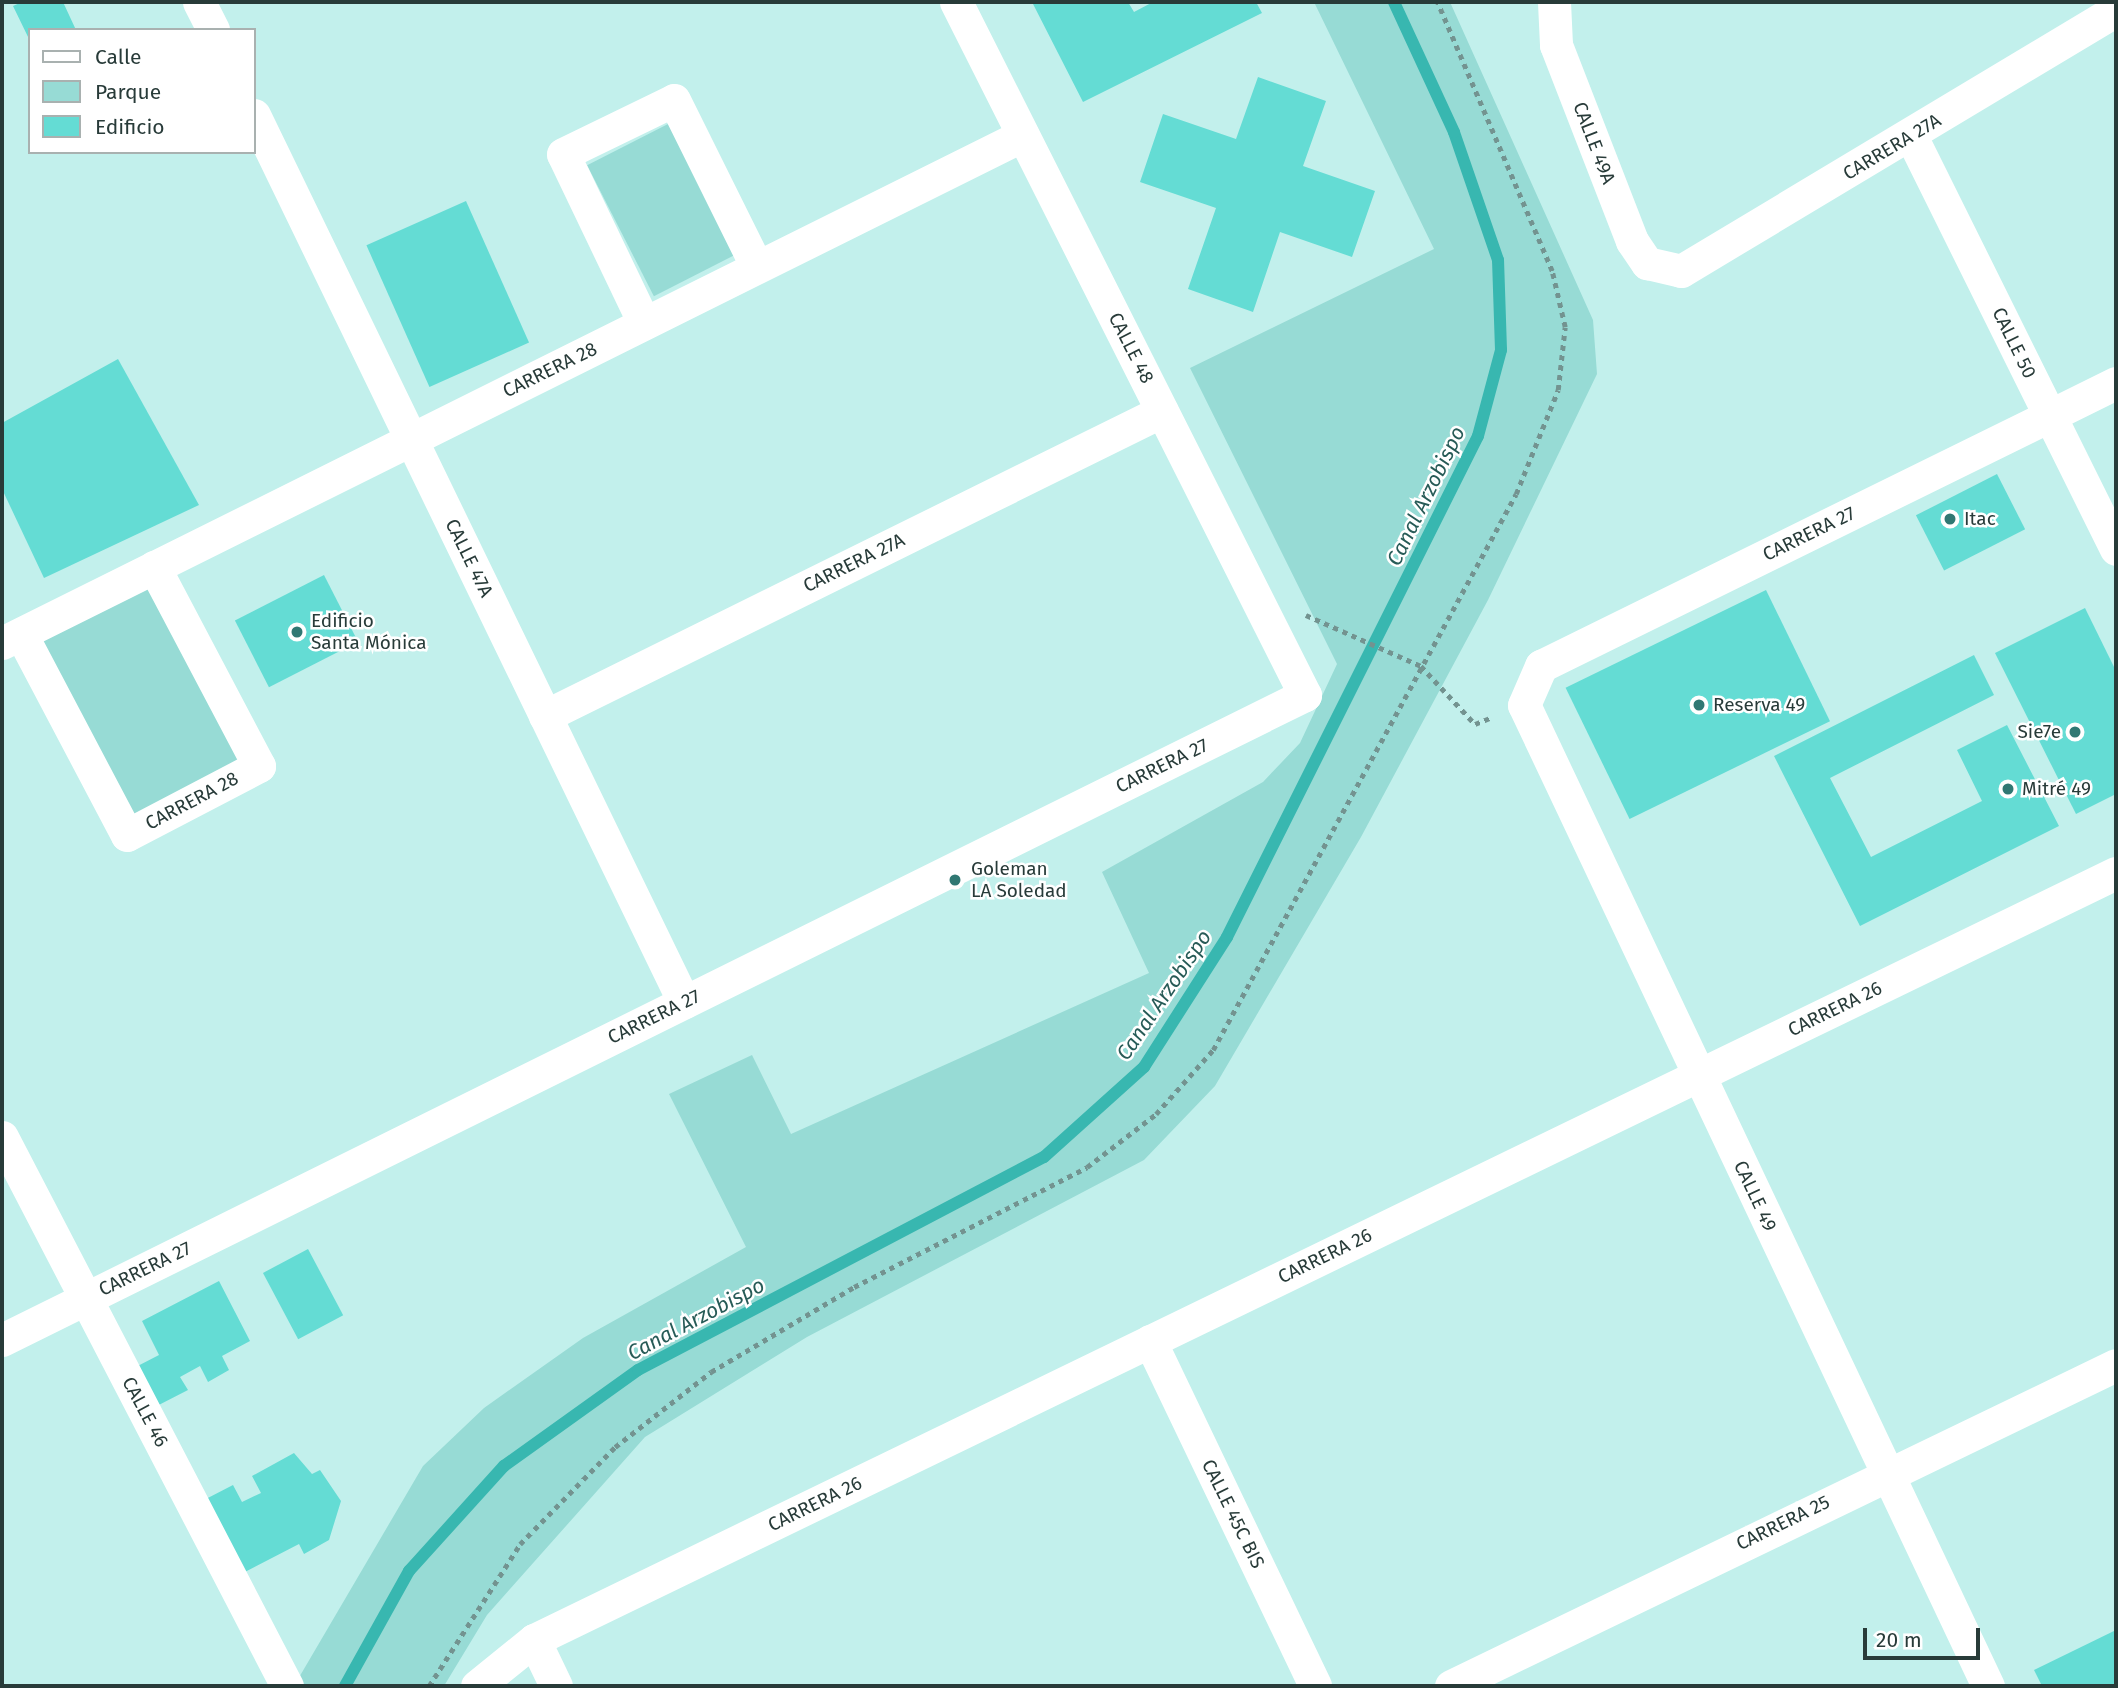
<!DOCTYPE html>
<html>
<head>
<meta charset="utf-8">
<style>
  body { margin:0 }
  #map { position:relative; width:2118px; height:1688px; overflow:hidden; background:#c2f0ec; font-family:"Fira Sans",sans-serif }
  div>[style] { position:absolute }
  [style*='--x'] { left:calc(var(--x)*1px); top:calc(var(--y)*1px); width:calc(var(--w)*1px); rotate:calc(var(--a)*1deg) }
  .green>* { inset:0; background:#97dbd5; transform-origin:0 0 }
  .stream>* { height:12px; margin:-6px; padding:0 6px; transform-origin:6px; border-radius:6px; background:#38b7b0 }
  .building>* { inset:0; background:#64dcd4; transform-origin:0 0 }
  .path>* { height:4.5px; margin-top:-2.25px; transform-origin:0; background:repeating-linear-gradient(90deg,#739390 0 5px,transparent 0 10px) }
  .minor>* { height:33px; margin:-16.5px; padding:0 16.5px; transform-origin:16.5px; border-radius:16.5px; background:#fff }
  .dots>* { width:19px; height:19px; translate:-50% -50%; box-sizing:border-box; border:4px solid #fff; border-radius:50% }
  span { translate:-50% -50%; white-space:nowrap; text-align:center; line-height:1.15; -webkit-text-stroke:5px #fff; paint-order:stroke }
  .street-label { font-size:19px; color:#283b39 }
  .poi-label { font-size:19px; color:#283b39 }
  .left { translate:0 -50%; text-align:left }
  .right { translate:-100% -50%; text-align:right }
  .water-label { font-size:21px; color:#275b57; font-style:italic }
  .frame { position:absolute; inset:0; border:4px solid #283b39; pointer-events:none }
  .legend { position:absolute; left:28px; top:28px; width:228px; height:126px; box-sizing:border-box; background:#fff; border:2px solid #a9b1b0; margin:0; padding:9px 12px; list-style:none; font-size:21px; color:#283b39 }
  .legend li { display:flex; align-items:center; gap:14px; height:35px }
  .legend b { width:35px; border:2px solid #a9b1b0 }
  .scale { position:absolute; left:1863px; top:1628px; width:117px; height:32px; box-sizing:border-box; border:4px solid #283b39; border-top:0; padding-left:9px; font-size:21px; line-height:24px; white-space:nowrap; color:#283b39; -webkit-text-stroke:5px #fff; paint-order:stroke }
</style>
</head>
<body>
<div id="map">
  <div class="green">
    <i style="clip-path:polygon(1314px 2px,1450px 2px,1593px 320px,1597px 374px,1488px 600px,1361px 837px,1215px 1086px,1144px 1160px,807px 1337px,645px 1437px,487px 1615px,444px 1686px,294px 1686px,423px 1466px,484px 1408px,583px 1338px,746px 1247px,669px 1094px,752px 1055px,791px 1134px,1149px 973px,1102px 872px,1263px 782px,1300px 743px,1337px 664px,1190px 368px,1434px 249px)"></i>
    <i style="left:670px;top:123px;width:147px;height:93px;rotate:63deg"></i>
    <i style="left:154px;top:567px;width:225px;height:149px;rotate:62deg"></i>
  </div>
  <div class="stream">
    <i style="--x:345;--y:1686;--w:132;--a:-60.9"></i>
    <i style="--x:409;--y:1571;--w:142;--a:-47.9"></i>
    <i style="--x:504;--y:1466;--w:165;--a:-35.6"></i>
    <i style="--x:638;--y:1370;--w:458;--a:-27.7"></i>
    <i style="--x:1044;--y:1157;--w:135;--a:-42"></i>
    <i style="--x:1144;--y:1067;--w:154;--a:-57.4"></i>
    <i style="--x:1227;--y:937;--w:560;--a:-63.39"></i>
    <i style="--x:1478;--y:436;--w:89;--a:-75"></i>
    <i style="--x:1501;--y:350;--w:90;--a:-91.9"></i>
    <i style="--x:1498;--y:260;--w:135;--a:-109"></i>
    <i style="--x:1454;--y:132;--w:143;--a:-114.8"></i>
  </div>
  <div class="building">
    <i style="clip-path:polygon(22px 2px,63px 2px,76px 30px,30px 30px,30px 41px,13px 6px)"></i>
    <i style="clip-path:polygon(1032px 2px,1128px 2px,1134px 12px,1153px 2px,1256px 2px,1262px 13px,1083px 102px)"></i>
    <i style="clip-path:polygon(1258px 77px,1326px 101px,1303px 166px,1375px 191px,1352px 257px,1280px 232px,1253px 312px,1188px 289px,1216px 208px,1140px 182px,1163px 114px,1236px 139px)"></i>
    <i style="left:466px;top:201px;width:155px;height:109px;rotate:66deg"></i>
    <i style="clip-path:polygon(118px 359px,199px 505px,44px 578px,2px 489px,2px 423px)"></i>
    <i style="left:1997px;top:474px;width:62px;height:91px;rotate:63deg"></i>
    <i style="left:324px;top:575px;width:75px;height:100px;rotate:63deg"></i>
    <i style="left:1766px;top:590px;width:146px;height:223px;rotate:64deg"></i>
    <i style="clip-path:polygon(2085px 608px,2116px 671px,2116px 794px,2076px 814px,1995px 653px)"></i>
    <i style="clip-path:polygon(1974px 655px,1994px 695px,1830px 778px,1871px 857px,1982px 801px,1957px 750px,2007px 725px,2059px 826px,1860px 926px,1774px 756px)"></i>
    <i style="left:308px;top:1249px;width:75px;height:51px;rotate:62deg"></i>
    <i style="clip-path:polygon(219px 1281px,250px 1341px,222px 1356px,229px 1370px,208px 1382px,200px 1366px,180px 1377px,188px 1390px,149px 1410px,128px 1371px,159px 1355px,142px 1321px)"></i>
    <i style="clip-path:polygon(294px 1453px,312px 1474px,320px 1470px,341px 1501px,329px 1540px,304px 1554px,299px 1544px,241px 1574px,202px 1501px,233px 1485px,242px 1502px,261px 1493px,252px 1476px)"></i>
    <i style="clip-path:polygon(2116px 1630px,2116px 1686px,2042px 1686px,2034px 1670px)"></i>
  </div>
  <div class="path">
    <i style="--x:1306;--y:615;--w:126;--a:23.9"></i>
    <i style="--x:1421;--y:666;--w:79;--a:47"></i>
    <i style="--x:1475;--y:724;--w:16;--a:-22"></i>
    <i style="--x:429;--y:1686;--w:169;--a:-57.3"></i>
    <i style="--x:520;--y:1544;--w:136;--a:-45.6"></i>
    <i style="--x:615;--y:1447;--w:122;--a:-38"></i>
    <i style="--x:711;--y:1372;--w:166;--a:-30.7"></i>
    <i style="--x:854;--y:1287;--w:262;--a:-27.2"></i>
    <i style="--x:1087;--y:1167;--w:87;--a:-37.5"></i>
    <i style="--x:1156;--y:1114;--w:86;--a:-48.3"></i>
    <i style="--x:1213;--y:1050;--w:633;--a:-61.41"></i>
    <i style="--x:1516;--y:494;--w:112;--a:-68"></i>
    <i style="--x:1558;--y:390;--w:63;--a:-83.7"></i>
    <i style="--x:1565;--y:327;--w:57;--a:-103.1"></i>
    <i style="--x:1552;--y:271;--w:293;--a:-113.1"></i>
  </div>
  <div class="minor">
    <i style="--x:199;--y:2;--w:31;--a:63"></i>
    <i style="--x:1554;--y:2;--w:43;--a:87.3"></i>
    <i style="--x:1556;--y:45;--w:210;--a:68.8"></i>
    <i style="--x:1632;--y:241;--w:27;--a:56"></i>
    <i style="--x:1647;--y:263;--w:35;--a:13"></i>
    <i style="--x:1681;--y:271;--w:507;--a:-30.96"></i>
    <i style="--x:254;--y:115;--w:986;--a:64.14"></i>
    <i style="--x:1911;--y:136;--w:461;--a:63.6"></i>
    <i style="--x:644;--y:323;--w:187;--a:-115.6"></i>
    <i style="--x:563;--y:154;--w:123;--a:-25.9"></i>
    <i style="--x:674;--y:100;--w:186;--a:63.6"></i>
    <i style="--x:21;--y:634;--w:227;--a:62.2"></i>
    <i style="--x:127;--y:835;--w:149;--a:-27.6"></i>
    <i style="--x:259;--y:766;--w:225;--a:-117.8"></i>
    <i style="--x:2;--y:643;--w:1140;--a:-26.45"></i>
    <i style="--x:545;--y:716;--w:688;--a:-26.3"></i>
    <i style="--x:2;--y:1137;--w:619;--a:62.57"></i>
    <i style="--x:2;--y:1340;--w:1454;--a:-26.34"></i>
    <i style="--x:1305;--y:695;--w:776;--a:-116.73"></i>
    <i style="--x:1150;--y:1341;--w:382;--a:64.4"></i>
    <i style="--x:534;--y:1640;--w:51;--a:64.4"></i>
    <i style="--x:477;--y:1686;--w:73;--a:-38.9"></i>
    <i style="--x:534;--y:1640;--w:1758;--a:-25.87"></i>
    <i style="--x:1451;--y:1686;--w:738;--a:-25.77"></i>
    <i style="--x:1988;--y:1686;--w:1085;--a:-115.31"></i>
    <i style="--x:1524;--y:705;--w:43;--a:-66.4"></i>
    <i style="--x:1541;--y:666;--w:641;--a:-26.21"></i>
  </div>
  <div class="dots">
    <i style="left:1950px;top:519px;background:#307873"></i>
    <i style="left:297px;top:632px;background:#307873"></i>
    <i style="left:1699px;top:705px;background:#307873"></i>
    <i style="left:2075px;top:732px;background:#307873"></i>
    <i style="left:2008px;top:789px;background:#307873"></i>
    <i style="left:955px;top:880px;background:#307873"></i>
  </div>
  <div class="street-label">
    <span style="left:1594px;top:143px;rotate:69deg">CALLE 49A</span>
    <span style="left:1892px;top:147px;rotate:-31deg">CARRERA 27A</span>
    <span style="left:2014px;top:343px;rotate:64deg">CALLE 50</span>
    <span style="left:1131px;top:348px;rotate:63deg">CALLE 48</span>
    <span style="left:550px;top:370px;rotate:-26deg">CARRERA 28</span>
    <span style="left:1809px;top:534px;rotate:-26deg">CARRERA 27</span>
    <span style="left:469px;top:558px;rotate:64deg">CALLE 47A</span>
    <span style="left:854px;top:563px;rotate:-26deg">CARRERA 27A</span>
    <span style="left:1162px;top:766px;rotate:-26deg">CARRERA 27</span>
    <span style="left:192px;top:801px;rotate:-28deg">CARRERA 28</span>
    <span style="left:1835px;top:1009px;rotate:-26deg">CARRERA 26</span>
    <span style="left:654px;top:1017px;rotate:-26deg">CARRERA 27</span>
    <span style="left:1755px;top:1196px;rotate:65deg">CALLE 49</span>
    <span style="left:1325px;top:1256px;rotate:-26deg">CARRERA 26</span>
    <span style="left:145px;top:1269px;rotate:-26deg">CARRERA 27</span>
    <span style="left:145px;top:1412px;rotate:62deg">CALLE 46</span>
    <span style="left:815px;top:1504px;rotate:-26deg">CARRERA 26</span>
    <span style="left:1233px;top:1514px;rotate:64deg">CALLE 45C BIS</span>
    <span style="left:1783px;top:1523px;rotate:-26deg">CARRERA 25</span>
  </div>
  <div class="poi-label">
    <span class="left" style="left:1964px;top:519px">Itac</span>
    <span class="left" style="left:311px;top:632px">Edificio<br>Santa Mónica</span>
    <span class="left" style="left:1713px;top:705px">Reserva 49</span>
    <span class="right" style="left:2061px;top:732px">Sie7e</span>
    <span class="left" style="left:2022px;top:789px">Mitré 49</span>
    <span class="left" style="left:971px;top:880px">Goleman<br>LA Soledad</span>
  </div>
  <div class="water-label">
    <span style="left:1426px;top:496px;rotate:-64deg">Canal Arzobispo</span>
    <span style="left:1164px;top:995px;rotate:-56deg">Canal Arzobispo</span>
    <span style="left:696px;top:1319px;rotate:-28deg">Canal Arzobispo</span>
  </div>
  <div class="frame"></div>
  <ul class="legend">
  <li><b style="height:9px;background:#fff"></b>Calle</li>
  <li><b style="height:19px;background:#97dbd5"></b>Parque</li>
  <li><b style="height:19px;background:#64dcd4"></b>Edificio</li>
  </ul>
  <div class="scale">20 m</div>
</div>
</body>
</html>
